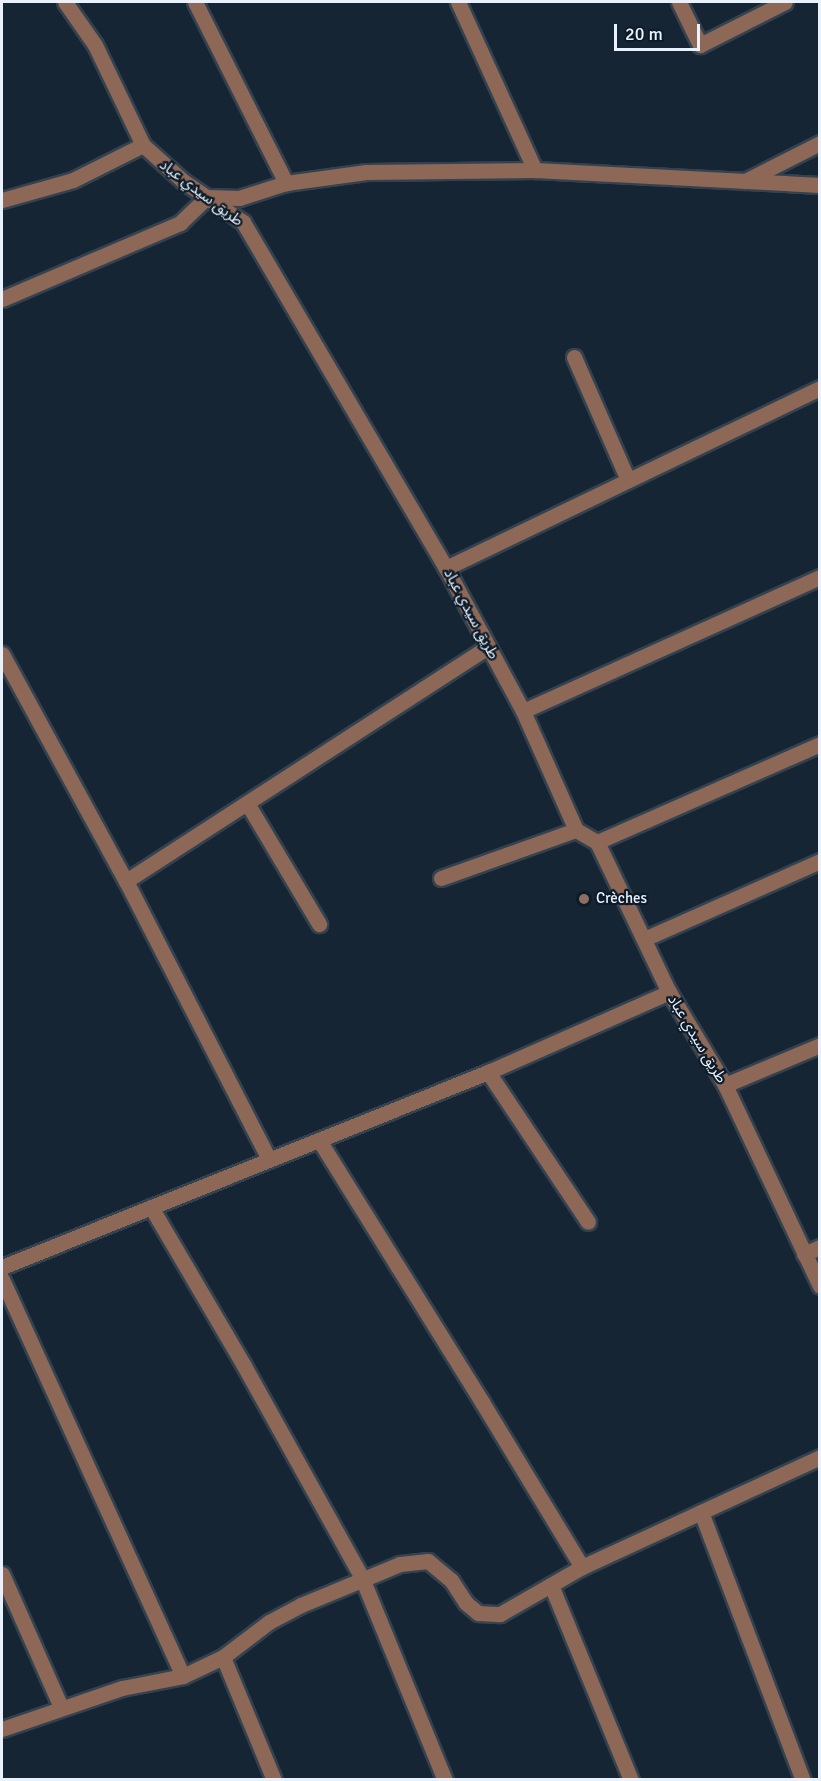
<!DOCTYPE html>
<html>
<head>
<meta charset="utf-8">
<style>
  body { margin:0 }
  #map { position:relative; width:821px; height:1781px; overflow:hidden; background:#162534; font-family:Signika,"Noto Sans Arabic",sans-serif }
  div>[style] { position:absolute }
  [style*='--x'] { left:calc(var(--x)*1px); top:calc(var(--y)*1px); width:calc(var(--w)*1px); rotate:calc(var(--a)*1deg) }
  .roads { filter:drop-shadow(2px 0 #344250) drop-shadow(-2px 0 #344250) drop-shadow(0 2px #344250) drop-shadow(0 -2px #344250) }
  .minor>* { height:15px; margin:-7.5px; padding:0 7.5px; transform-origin:7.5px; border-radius:7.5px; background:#8e6856 }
  .dots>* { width:16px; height:16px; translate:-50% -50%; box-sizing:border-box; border:3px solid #0d1b29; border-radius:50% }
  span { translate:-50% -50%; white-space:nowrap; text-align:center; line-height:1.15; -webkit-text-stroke:4.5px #0d1b29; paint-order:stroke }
  .street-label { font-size:15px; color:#e9f2fc }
  .poi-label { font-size:15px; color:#e9f2fc }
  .left { translate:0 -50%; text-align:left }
  .frame { position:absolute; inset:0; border:3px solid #e9f2fc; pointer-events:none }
  .scale { position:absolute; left:614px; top:24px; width:86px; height:27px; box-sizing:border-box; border:3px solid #e9f2fc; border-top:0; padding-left:8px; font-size:18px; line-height:21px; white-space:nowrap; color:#e9f2fc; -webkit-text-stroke:4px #0d1b29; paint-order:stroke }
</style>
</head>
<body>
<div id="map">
  <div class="roads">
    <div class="minor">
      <i style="--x:65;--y:2;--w:52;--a:55.1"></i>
      <i style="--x:95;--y:45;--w:111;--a:64.4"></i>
      <i style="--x:143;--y:145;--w:54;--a:42"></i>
      <i style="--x:183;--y:181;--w:73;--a:34.3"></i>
      <i style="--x:243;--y:222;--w:401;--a:59.6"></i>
      <i style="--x:446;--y:568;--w:162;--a:61.7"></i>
      <i style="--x:523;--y:711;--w:130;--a:66"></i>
      <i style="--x:576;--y:830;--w:24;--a:30"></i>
      <i style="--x:597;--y:842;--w:166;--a:64.4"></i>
      <i style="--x:669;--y:992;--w:109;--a:58.9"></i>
      <i style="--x:725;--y:1085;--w:222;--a:64.7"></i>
      <i style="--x:195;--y:2;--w:203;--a:63.3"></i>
      <i style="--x:458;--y:2;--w:185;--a:65.4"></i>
      <i style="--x:679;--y:2;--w:48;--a:64"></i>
      <i style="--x:700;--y:45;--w:95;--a:-26.8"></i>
      <i style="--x:745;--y:181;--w:84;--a:-26.9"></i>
      <i style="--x:2;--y:200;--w:74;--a:-15.7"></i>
      <i style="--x:73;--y:180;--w:78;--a:-26.6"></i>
      <i style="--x:2;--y:299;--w:194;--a:-23.1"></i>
      <i style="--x:180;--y:223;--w:37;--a:-44"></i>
      <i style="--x:207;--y:197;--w:32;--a:2"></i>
      <i style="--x:239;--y:198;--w:49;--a:-17.7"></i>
      <i style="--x:286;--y:183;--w:81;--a:-7.8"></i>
      <i style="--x:366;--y:172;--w:169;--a:-0.7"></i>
      <i style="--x:535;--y:170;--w:285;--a:3"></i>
      <i style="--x:574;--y:357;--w:134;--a:66.3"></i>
      <i style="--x:446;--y:568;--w:415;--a:-25.7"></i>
      <i style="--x:2;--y:654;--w:259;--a:61.4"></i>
      <i style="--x:126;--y:881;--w:313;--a:62.8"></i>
      <i style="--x:523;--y:711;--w:326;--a:-24.3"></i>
      <i style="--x:247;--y:803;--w:141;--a:59.2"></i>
      <i style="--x:597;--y:842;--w:244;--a:-23.7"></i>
      <i style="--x:441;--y:878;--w:143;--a:-19.6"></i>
      <i style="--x:126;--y:881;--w:431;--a:-32.9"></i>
      <i style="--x:644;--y:939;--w:193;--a:-23.9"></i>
      <i style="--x:488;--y:1072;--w:180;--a:56.3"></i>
      <i style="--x:725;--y:1085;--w:103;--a:-22.8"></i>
      <i style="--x:319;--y:1140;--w:309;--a:58.1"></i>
      <i style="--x:482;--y:1402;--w:193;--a:58.8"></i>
      <i style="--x:151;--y:1207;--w:182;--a:59.6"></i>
      <i style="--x:243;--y:1364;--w:245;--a:60.9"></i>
      <i style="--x:362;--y:1578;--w:218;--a:67.7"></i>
      <i style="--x:804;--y:1254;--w:17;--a:-24"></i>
      <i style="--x:2;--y:1267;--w:524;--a:-21.86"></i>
      <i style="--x:488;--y:1072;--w:198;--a:-23.8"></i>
      <i style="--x:2;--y:1279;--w:436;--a:65.5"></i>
      <i style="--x:701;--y:1512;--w:287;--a:69.2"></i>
      <i style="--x:2;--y:1574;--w:145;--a:66.1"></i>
      <i style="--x:551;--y:1585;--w:211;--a:67.7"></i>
      <i style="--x:223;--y:1657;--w:133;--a:67.5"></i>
      <i style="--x:2;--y:1729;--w:127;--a:-18.9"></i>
      <i style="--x:122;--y:1688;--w:62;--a:-11.1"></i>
      <i style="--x:183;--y:1676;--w:44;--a:-25.4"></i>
      <i style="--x:223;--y:1657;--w:58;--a:-37.3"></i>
      <i style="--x:269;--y:1622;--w:36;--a:-28"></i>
      <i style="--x:301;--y:1605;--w:107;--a:-22.5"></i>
      <i style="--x:400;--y:1564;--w:28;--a:-6"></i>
      <i style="--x:428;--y:1561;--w:30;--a:40"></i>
      <i style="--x:451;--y:1580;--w:27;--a:57"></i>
      <i style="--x:466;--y:1603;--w:16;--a:40"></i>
      <i style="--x:478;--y:1613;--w:22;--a:3"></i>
      <i style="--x:500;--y:1614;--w:95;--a:-29.8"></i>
      <i style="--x:582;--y:1567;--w:262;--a:-24.8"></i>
    </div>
  </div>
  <div class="dots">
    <i style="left:584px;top:899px;background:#8d6e63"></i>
  </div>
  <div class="street-label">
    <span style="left:201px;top:193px;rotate:37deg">طريق سيدي عباد</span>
    <span style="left:471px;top:614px;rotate:62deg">طريق سيدي عباد</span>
    <span style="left:697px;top:1039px;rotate:59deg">طريق سيدي عباد</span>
  </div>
  <div class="poi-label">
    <span class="left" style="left:596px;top:899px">Crèches</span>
  </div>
  <div class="frame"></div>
  <div class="scale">20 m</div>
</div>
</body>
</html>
